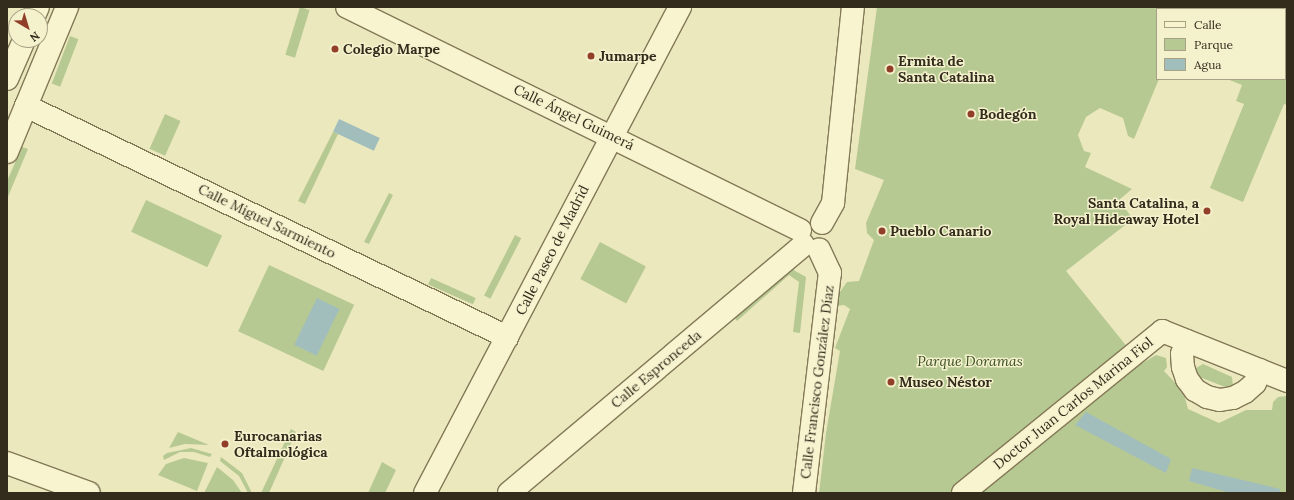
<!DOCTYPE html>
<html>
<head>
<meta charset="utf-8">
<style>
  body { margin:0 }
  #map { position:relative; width:1294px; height:500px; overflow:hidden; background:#ece8be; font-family:Lora,serif }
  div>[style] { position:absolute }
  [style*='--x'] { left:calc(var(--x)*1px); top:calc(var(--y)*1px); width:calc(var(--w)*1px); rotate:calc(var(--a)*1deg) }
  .green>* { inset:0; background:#b7c992; transform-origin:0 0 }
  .water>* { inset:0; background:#a1bebc; transform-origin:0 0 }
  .roads { filter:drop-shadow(1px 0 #847957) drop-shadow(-1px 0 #847957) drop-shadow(0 1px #847957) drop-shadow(0 -1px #847957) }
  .minor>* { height:22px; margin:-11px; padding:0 11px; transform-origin:11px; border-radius:11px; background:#f8f4d0 }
  .dots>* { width:11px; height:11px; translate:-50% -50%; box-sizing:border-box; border:2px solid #f4f1cd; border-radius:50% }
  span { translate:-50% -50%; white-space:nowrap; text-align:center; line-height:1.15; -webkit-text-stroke:3px #f4f1cd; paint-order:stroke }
  .poi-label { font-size:14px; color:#332c1c; font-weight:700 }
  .left { translate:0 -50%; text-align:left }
  .right { translate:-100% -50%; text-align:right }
  .street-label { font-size:14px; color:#332c1c }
  .park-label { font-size:14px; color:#3a4f23; font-style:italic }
  .frame { position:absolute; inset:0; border:8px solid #332c1c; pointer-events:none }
  .legend { position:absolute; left:1156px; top:8px; width:130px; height:72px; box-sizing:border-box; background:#f4f1cd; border:1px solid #a7a286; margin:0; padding:5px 7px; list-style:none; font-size:12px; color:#332c1c }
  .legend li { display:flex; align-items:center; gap:8px; height:20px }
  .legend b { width:20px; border:1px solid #a7a286 }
  .north { position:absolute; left:8px; top:8px; width:40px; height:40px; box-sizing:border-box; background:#f4f1cd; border:1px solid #a7a286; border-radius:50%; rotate:142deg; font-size:11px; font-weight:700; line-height:16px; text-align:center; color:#332c1c }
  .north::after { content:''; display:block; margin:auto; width:14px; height:18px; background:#913f29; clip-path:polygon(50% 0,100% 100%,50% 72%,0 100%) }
</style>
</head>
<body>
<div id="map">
  <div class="green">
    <i style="left:300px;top:7px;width:10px;height:50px;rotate:17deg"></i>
    <i style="clip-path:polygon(877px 7px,1287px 7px,1287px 105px,1284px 104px,1243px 202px,1210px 188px,1244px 104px,1236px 101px,1242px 85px,1227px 79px,1285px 79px,1285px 9px,1157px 9px,1157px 79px,1159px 79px,1134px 139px,1128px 136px,1123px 118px,1100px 108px,1086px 117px,1078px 135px,1084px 151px,1091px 153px,1085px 167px,1132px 189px,1119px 200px,1133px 219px,1066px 271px,1141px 364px,1156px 355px,1166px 358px,1167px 367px,1164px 371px,1183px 391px,1188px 409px,1219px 423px,1246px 410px,1272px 410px,1273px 402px,1278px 397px,1287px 396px,1287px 493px,819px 493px,826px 433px,840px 351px,835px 348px,850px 309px,844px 305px,837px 306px,837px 296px,847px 282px,859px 281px,874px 240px,867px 233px,866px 223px,884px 180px,855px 169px)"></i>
    <i style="left:70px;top:36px;width:9px;height:51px;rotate:21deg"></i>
    <i style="left:165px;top:114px;width:17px;height:38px;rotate:24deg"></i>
    <i style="clip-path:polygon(333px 132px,338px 134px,305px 204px,298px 201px)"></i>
    <i style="clip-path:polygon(22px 147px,28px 149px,7px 199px,7px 181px)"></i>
    <i style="clip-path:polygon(389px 193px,393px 195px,369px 244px,364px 242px)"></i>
    <i style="left:146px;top:200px;width:84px;height:35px;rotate:25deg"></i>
    <i style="left:515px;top:235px;width:7px;height:68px;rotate:27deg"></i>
    <i style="left:600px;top:242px;width:52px;height:42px;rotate:28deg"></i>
    <i style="left:269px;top:265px;width:94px;height:73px;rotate:25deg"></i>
    <i style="clip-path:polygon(788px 267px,806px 277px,800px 333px,793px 332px,799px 282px,789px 275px,737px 321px,732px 315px)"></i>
    <i style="left:431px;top:278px;width:49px;height:7px;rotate:24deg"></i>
    <i style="clip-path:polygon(1203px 364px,1232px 377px,1233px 386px,1225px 387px,1197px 376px,1196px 368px)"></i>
    <i style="clip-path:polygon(291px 429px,296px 432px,269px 493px,261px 493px)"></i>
    <i style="clip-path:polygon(178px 432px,209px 445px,185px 444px,169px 448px)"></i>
    <i style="clip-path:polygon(191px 448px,212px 454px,210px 457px,194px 452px,180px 452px,164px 460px,163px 456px,167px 453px)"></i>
    <i style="clip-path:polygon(221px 457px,242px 473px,252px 493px,248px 493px,239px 476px,220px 461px)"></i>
    <i style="clip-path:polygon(184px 458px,208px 463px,197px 491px,158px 475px,166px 464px)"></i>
    <i style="clip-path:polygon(382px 462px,396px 470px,385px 493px,368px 493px)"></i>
    <i style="clip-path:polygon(217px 467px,233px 480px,242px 493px,204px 493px)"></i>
  </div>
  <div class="water">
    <i style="left:339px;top:119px;width:45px;height:14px;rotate:25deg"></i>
    <i style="left:317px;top:298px;width:25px;height:52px;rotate:26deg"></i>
    <i style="clip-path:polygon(1086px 412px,1171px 459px,1166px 473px,1075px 425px)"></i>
    <i style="clip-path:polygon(1192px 468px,1280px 489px,1280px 493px,1230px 493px,1189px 481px)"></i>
  </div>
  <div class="roads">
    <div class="minor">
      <i style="--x:347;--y:7;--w:505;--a:26.21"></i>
      <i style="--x:34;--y:16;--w:10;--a:-66"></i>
      <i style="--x:7;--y:79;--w:43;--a:-66.4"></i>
      <i style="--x:26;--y:106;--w:534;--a:25.65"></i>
      <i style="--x:7;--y:152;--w:157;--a:-67.5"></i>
      <i style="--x:822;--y:223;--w:23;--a:-61"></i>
      <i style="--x:833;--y:203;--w:197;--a:-84.2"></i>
      <i style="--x:1187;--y:341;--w:14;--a:111"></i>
      <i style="--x:1182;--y:354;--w:13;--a:86"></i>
      <i style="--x:1183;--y:367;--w:13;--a:72"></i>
      <i style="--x:1187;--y:379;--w:14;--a:54"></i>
      <i style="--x:1195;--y:390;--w:14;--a:30"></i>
      <i style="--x:1207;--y:397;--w:13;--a:13"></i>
      <i style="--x:1220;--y:400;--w:13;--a:-9"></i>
      <i style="--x:1233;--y:398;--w:13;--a:-27"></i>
      <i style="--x:1245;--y:392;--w:13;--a:-42"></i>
      <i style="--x:1255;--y:383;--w:14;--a:-69"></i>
      <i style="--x:7;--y:463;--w:87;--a:20.1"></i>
      <i style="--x:425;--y:493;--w:549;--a:-62.31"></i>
      <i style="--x:509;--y:493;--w:385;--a:-40.1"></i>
      <i style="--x:804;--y:493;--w:222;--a:-83.3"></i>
      <i style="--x:830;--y:273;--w:26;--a:-115"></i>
      <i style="--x:963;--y:493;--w:257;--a:-39.1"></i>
      <i style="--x:1162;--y:331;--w:135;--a:21.8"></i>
    </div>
  </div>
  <div class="dots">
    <i style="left:335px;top:49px;background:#913f29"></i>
    <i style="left:591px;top:56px;background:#913f29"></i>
    <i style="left:890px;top:69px;background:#913f29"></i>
    <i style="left:971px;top:114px;background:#913f29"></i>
    <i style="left:1207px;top:211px;background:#913f29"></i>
    <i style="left:882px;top:231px;background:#913f29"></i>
    <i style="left:891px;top:382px;background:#913f29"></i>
    <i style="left:225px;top:444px;background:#913f29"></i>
  </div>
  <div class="poi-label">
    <span class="left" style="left:343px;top:49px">Colegio Marpe</span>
    <span class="left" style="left:599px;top:56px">Jumarpe</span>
    <span class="left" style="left:898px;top:69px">Ermita de<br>Santa Catalina</span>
    <span class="left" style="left:979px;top:114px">Bodegón</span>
    <span class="right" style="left:1199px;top:211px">Santa Catalina, a<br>Royal Hideaway Hotel</span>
    <span class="left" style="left:890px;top:231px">Pueblo Canario</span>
    <span class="left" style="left:899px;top:382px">Museo Néstor</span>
    <span class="left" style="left:234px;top:444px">Eurocanarias<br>Oftalmológica</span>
  </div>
  <div class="street-label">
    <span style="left:574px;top:117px;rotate:26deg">Calle Ángel Guimerá</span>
    <span style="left:267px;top:221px;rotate:26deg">Calle Miguel Sarmiento</span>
    <span style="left:552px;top:250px;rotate:-63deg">Calle Paseo de Madrid</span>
    <span style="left:656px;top:369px;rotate:-40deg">Calle Espronceda</span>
    <span style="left:817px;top:382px;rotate:-83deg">Calle Francisco González Díaz</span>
    <span style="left:1073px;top:403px;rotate:-39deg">Doctor Juan Carlos Marina Fiol</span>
  </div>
  <div class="park-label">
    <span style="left:970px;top:361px">Parque Doramas</span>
  </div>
  <div class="frame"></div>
  <ul class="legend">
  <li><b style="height:5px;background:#f8f4d0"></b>Calle</li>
  <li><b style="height:11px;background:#b7c992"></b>Parque</li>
  <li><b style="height:11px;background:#a1bebc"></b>Agua</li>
  </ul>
  <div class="north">N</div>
</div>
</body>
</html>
